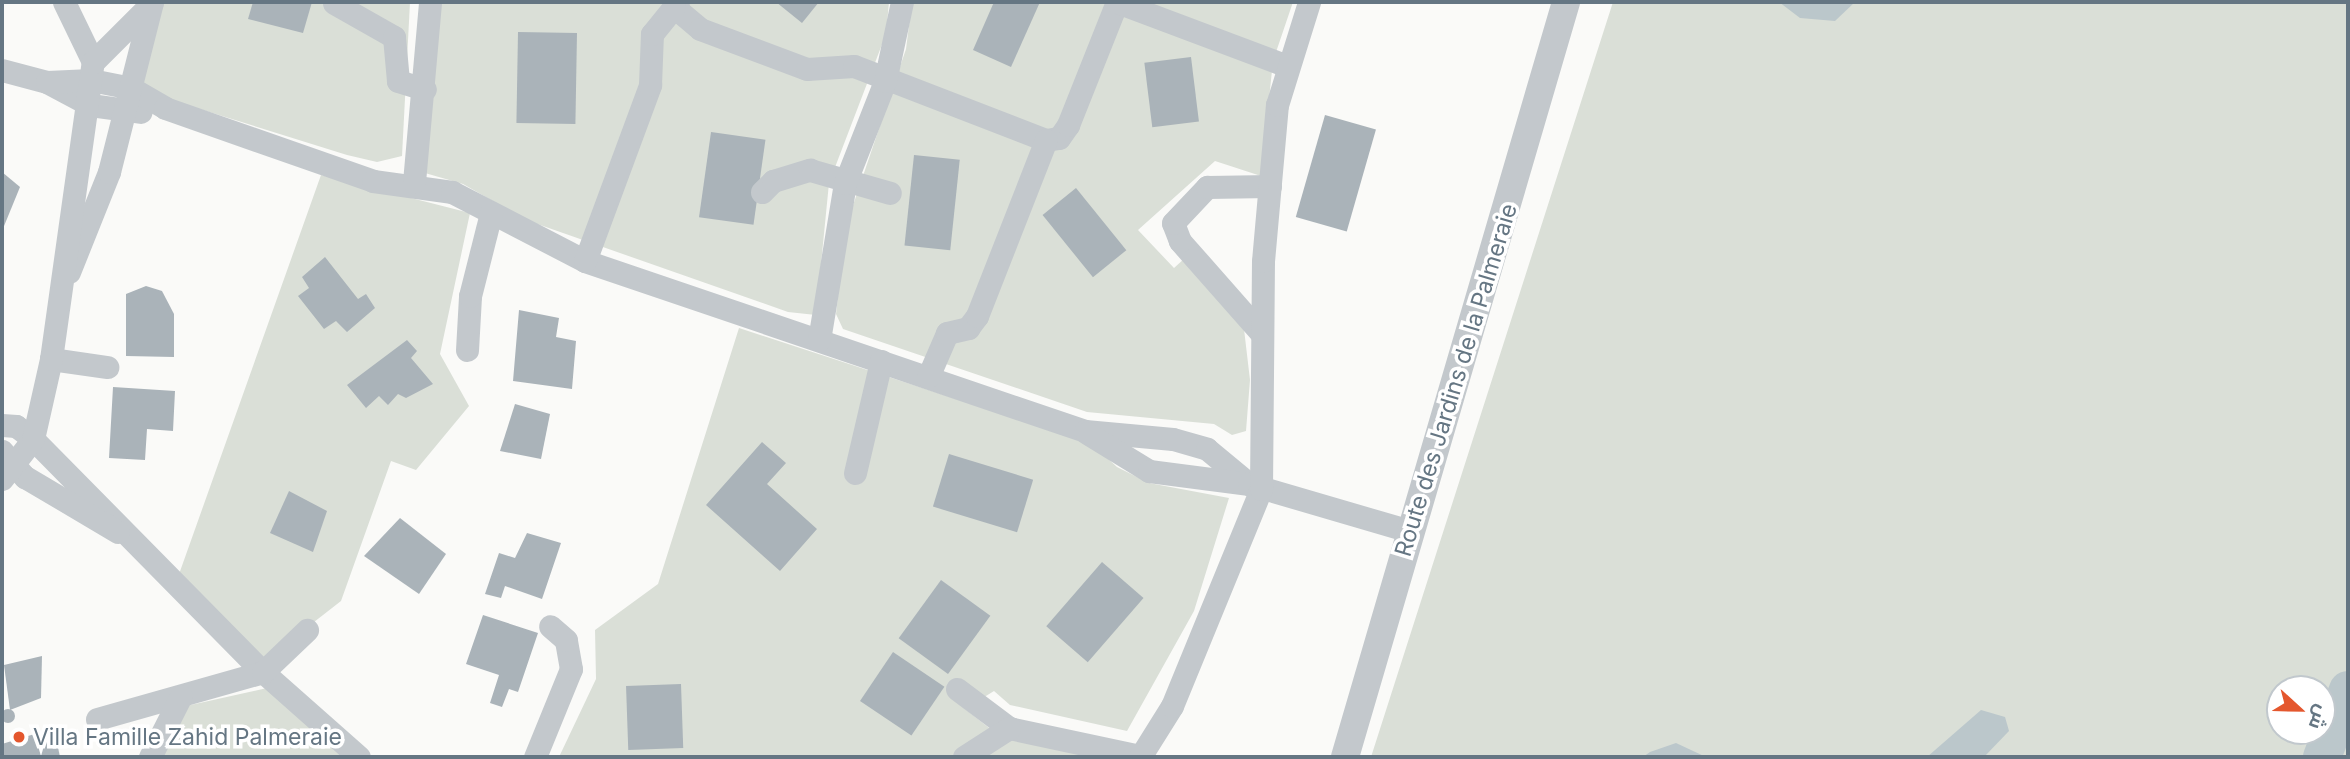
<!DOCTYPE html>
<html>
<head>
<meta charset="utf-8">
<style>
  body { margin:0 }
  #map { position:relative; width:2350px; height:759px; overflow:hidden; background:#fafaf8; font-family:Inter,Cairo,sans-serif }
  div>[style] { position:absolute }
  [style*='--x'] { left:calc(var(--x)*1px); top:calc(var(--y)*1px); width:calc(var(--w)*1px); rotate:calc(var(--a)*1deg) }
  .green>* { inset:0; background:#dadfd7 }
  .water>* { inset:0; background:#bbc7cb }
  .river>* { height:38px; margin:-19px; padding:0 19px; transform-origin:19px; border-radius:19px; background:#bbc7cb }
  .building>* { inset:0; background:#aab3b9; transform-origin:0 0 }
  .round { border-radius:50% }
  .minor>* { height:23px; margin:-11.5px; padding:0 11.5px; transform-origin:11.5px; border-radius:11.5px; background:#c3c8cc }
  .tertiary>* { height:28px; margin:-14px; padding:0 14px; transform-origin:14px; border-radius:14px; background:#c3c8cc }
  .dots>* { width:19px; height:19px; translate:-50% -50%; box-sizing:border-box; border:4px solid #fff; border-radius:50% }
  span { translate:-50% -50%; white-space:nowrap; text-align:center; line-height:1.15; -webkit-text-stroke:7px #fff; paint-order:stroke }
  .street-label { font-size:23px; color:#657683 }
  .poi-label { font-size:23px; color:#657683 }
  .left { translate:0 -50%; text-align:left }
  .frame { position:absolute; inset:0; border:4px solid #657683; pointer-events:none }
  .north { position:absolute; left:2266px; top:675px; width:70px; height:70px; box-sizing:border-box; background:#fff; border:2px solid #c1c8cd; border-radius:50%; rotate:112deg; font-size:19px; font-weight:700; line-height:28px; text-align:center; color:#657683 }
  .north::after { content:''; display:block; margin:auto; width:24px; height:32px; background:#e4572e; clip-path:polygon(50% 0,100% 100%,50% 72%,0 100%) }
</style>
</head>
<body>
<div id="map">
  <div class="green">
    <i style="clip-path:polygon(161px 2px,410px 2px,402px 156px,377px 162px,347px 155px,145px 92px,141px 69px)"></i>
    <i style="clip-path:polygon(433px 2px,889px 2px,886px 34px,829px 183px,816px 315px,788px 312px,526px 220px,463px 184px,425px 173px)"></i>
    <i style="clip-path:polygon(912px 2px,1293px 2px,1273px 61px,1261px 176px,1215px 161px,1138px 230px,1174px 268px,1185px 258px,1244px 329px,1250px 380px,1246px 431px,1232px 435px,1214px 424px,1087px 412px,843px 329px,836px 314px,846px 226px,906px 49px)"></i>
    <i style="clip-path:polygon(evenodd,1613px 2px,2348px 2px,2348px 757px,1371px 757px,1613px 2px,2280px 689px,2322px 689px,2322px 731px,2280px 731px,2280px 689px)"></i>
    <i style="clip-path:polygon(321px 175px,470px 213px,440px 354px,469px 406px,416px 470px,391px 461px,341px 601px,264px 661px,178px 577px)"></i>
    <i style="clip-path:polygon(739px 328px,1091px 443px,1117px 467px,1149px 483px,1229px 498px,1194px 611px,1127px 731px,1010px 705px,994px 691px,965px 709px,993px 731px,961px 757px,559px 757px,596px 679px,595px 630px,658px 584px)"></i>
    <i style="clip-path:polygon(267px 688px,345px 757px,160px 757px,186px 706px)"></i>
    <i style="clip-path:polygon(1008px 733px,1113px 757px,979px 757px)"></i>
  </div>
  <div class="water">
    <i style="clip-path:polygon(1779px 2px,1855px 2px,1835px 21px,1800px 18px)"></i>
    <i style="clip-path:polygon(1981px 710px,2005px 717px,2009px 731px,1984px 757px,1927px 757px)"></i>
    <i style="clip-path:polygon(1676px 743px,1706px 757px,1643px 757px,1650px 752px)"></i>
  </div>
  <div class="river">
    <i style="--x:2322;--y:757;--w:72;--a:-68.8"></i>
  </div>
  <div class="building">
    <i style="clip-path:polygon(253px 2px,312px 2px,303px 33px,248px 19px)"></i>
    <i style="clip-path:polygon(776px 2px,819px 2px,802px 23px)"></i>
    <i style="clip-path:polygon(994px 2px,1040px 2px,1011px 67px,973px 50px)"></i>
    <i style="left:518px;top:32px;width:59px;height:91px;rotate:1deg"></i>
    <i style="left:1191px;top:57px;width:65px;height:47px;rotate:83deg"></i>
    <i style="left:1325px;top:115px;width:53px;height:106px;rotate:16deg"></i>
    <i style="left:711px;top:132px;width:55px;height:86px;rotate:8deg"></i>
    <i style="left:914px;top:155px;width:46px;height:91px;rotate:6deg"></i>
    <i style="clip-path:polygon(2px 172px,20px 187px,2px 231px)"></i>
    <i style="left:1076px;top:188px;width:80px;height:43px;rotate:51deg"></i>
    <i style="clip-path:polygon(325px 257px,358px 299px,366px 294px,375px 308px,347px 332px,336px 321px,324px 329px,298px 296px,309px 288px,302px 277px)"></i>
    <i style="clip-path:polygon(146px 286px,162px 291px,174px 314px,174px 357px,126px 356px,126px 294px)"></i>
    <i style="clip-path:polygon(519px 310px,559px 318px,556px 337px,576px 341px,572px 389px,513px 381px)"></i>
    <i style="clip-path:polygon(407px 340px,417px 351px,411px 358px,433px 384px,406px 398px,398px 394px,388px 405px,379px 396px,366px 408px,347px 385px)"></i>
    <i style="clip-path:polygon(113px 387px,175px 391px,173px 431px,147px 429px,145px 460px,109px 458px)"></i>
    <i style="clip-path:polygon(515px 404px,550px 414px,541px 459px,500px 451px)"></i>
    <i style="clip-path:polygon(762px 442px,786px 463px,767px 484px,817px 529px,780px 571px,706px 505px)"></i>
    <i style="left:949px;top:454px;width:88px;height:55px;rotate:17deg"></i>
    <i style="clip-path:polygon(289px 491px,327px 511px,313px 552px,270px 533px)"></i>
    <i style="clip-path:polygon(400px 518px,446px 554px,419px 594px,364px 556px)"></i>
    <i style="clip-path:polygon(527px 533px,561px 543px,542px 599px,505px 586px,501px 598px,485px 594px,499px 553px,515px 558px)"></i>
    <i style="left:1102px;top:562px;width:55px;height:85px;rotate:41deg"></i>
    <i style="left:941px;top:580px;width:61px;height:72px;rotate:36deg"></i>
    <i style="clip-path:polygon(483px 615px,538px 633px,518px 692px,509px 689px,502px 707px,490px 703px,499px 675px,466px 664px)"></i>
    <i style="left:893px;top:652px;width:62px;height:59px;rotate:34deg"></i>
    <i style="clip-path:polygon(42px 656px,41px 698px,10px 710px,4px 665px)"></i>
    <i style="left:681px;top:684px;width:64px;height:55px;rotate:88deg"></i>
    <i class="round" style="left:1px;top:709px;width:14px;height:14px"></i>
    <i style="clip-path:polygon(54px 728px,60px 757px,2px 757px,2px 744px)"></i>
  </div>
  <div class="minor">
    <i style="--x:64;--y:2;--w:67;--a:64.2"></i>
    <i style="--x:678;--y:2;--w:6;--a:129"></i>
    <i style="--x:674;--y:7;--w:34;--a:40"></i>
    <i style="--x:700;--y:29;--w:114;--a:20.5"></i>
    <i style="--x:807;--y:69;--w:47;--a:-3.7"></i>
    <i style="--x:854;--y:66;--w:206;--a:21.1"></i>
    <i style="--x:1046;--y:140;--w:13;--a:-9"></i>
    <i style="--x:1059;--y:138;--w:16;--a:-55"></i>
    <i style="--x:1068;--y:125;--w:132;--a:-68.3"></i>
    <i style="--x:1117;--y:2;--w:179;--a:20.6"></i>
    <i style="--x:334;--y:3;--w:69;--a:29.5"></i>
    <i style="--x:394;--y:37;--w:44;--a:84.8"></i>
    <i style="--x:398;--y:81;--w:28;--a:17"></i>
    <i style="--x:2;--y:70;--w:47;--a:14.9"></i>
    <i style="--x:47;--y:82;--w:49;--a:28.1"></i>
    <i style="--x:90;--y:105;--w:51;--a:7.8"></i>
    <i style="--x:47;--y:82;--w:44;--a:-2.6"></i>
    <i style="--x:91;--y:80;--w:41;--a:11.3"></i>
    <i style="--x:131;--y:88;--w:39;--a:30"></i>
    <i style="--x:165;--y:108;--w:220;--a:19.3"></i>
    <i style="--x:373;--y:181;--w:80;--a:7.9"></i>
    <i style="--x:452;--y:192;--w:150;--a:27.4"></i>
    <i style="--x:585;--y:261;--w:528;--a:18.78"></i>
    <i style="--x:1085;--y:431;--w:88;--a:5.2"></i>
    <i style="--x:1173;--y:439;--w:35;--a:16"></i>
    <i style="--x:1207;--y:449;--w:55;--a:39.8"></i>
    <i style="--x:414;--y:182;--w:181;--a:-84.9"></i>
    <i style="--x:762;--y:192;--w:16;--a:-45"></i>
    <i style="--x:773;--y:181;--w:39;--a:-17"></i>
    <i style="--x:810;--y:170;--w:83;--a:16"></i>
    <i style="--x:585;--y:261;--w:188;--a:-69.7"></i>
    <i style="--x:650;--y:85;--w:51;--a:-87.8"></i>
    <i style="--x:652;--y:34;--w:35;--a:-51"></i>
    <i style="--x:69;--y:272;--w:108;--a:-68.2"></i>
    <i style="--x:109;--y:172;--w:175;--a:-75.8"></i>
    <i style="--x:1261;--y:333;--w:123;--a:-131.4"></i>
    <i style="--x:1180;--y:241;--w:19;--a:-111"></i>
    <i style="--x:1173;--y:223;--w:50;--a:-46.6"></i>
    <i style="--x:1207;--y:187;--w:63;--a:-0.9"></i>
    <i style="--x:819;--y:340;--w:159;--a:-80.6"></i>
    <i style="--x:845;--y:183;--w:110;--a:-68.6"></i>
    <i style="--x:885;--y:81;--w:81;--a:-77.9"></i>
    <i style="--x:467;--y:350;--w:54;--a:-86.8"></i>
    <i style="--x:470;--y:296;--w:86;--a:-75.8"></i>
    <i style="--x:51;--y:359;--w:57;--a:8.1"></i>
    <i style="--x:928;--y:377;--w:48;--a:-66.6"></i>
    <i style="--x:947;--y:333;--w:22;--a:-13"></i>
    <i style="--x:968;--y:328;--w:15;--a:-53"></i>
    <i style="--x:977;--y:316;--w:189;--a:-68.6"></i>
    <i style="--x:2;--y:425;--w:14;--a:4"></i>
    <i style="--x:16;--y:426;--w:21;--a:37"></i>
    <i style="--x:33;--y:439;--w:327;--a:45.4"></i>
    <i style="--x:263;--y:672;--w:128;--a:41.5"></i>
    <i style="--x:1087;--y:433;--w:73;--a:31.5"></i>
    <i style="--x:1149;--y:471;--w:101;--a:7.4"></i>
    <i style="--x:1249;--y:484;--w:168;--a:16.3"></i>
    <i style="--x:2;--y:451;--w:35;--a:49"></i>
    <i style="--x:25;--y:477;--w:108;--a:30.6"></i>
    <i style="--x:855;--y:473;--w:115;--a:-76.9"></i>
    <i style="--x:2;--y:479;--w:51;--a:-52.2"></i>
    <i style="--x:33;--y:439;--w:82;--a:-77.3"></i>
    <i style="--x:51;--y:359;--w:300;--a:-82"></i>
    <i style="--x:93;--y:62;--w:83;--a:-45"></i>
    <i style="--x:957;--y:689;--w:65;--a:36.9"></i>
    <i style="--x:1009;--y:728;--w:134;--a:12.1"></i>
    <i style="--x:97;--y:719;--w:173;--a:-15.8"></i>
    <i style="--x:263;--y:672;--w:61;--a:-43.7"></i>
    <i style="--x:150;--y:757;--w:68;--a:-63.1"></i>
    <i style="--x:535;--y:757;--w:95;--a:-67.8"></i>
    <i style="--x:571;--y:669;--w:29;--a:-100"></i>
    <i style="--x:566;--y:640;--w:21;--a:-139"></i>
    <i style="--x:964;--y:757;--w:54;--a:-32.8"></i>
    <i style="--x:1140;--y:757;--w:60;--a:-57.9"></i>
    <i style="--x:1172;--y:706;--w:235;--a:-67.7"></i>
    <i style="--x:1261;--y:489;--w:228;--a:-89.5"></i>
    <i style="--x:1263;--y:261;--w:157;--a:-84.9"></i>
    <i style="--x:1277;--y:105;--w:108;--a:-72.7"></i>
  </div>
  <div class="tertiary">
    <i style="--x:1345;--y:757;--w:787;--a:-73.68"></i>
  </div>
  <div class="dots">
    <i style="left:19px;top:737px;background:#e4572e"></i>
  </div>
  <div class="street-label">
    <span style="left:1456px;top:380px;rotate:-73deg">Route des Jardins de la Palmeraie</span>
  </div>
  <div class="poi-label">
    <span class="left" style="left:33px;top:737px">Villa Famille Zahid Palmeraie</span>
  </div>
  <div class="frame"></div>
  <div class="north">ش</div>
</div>
</body>
</html>
